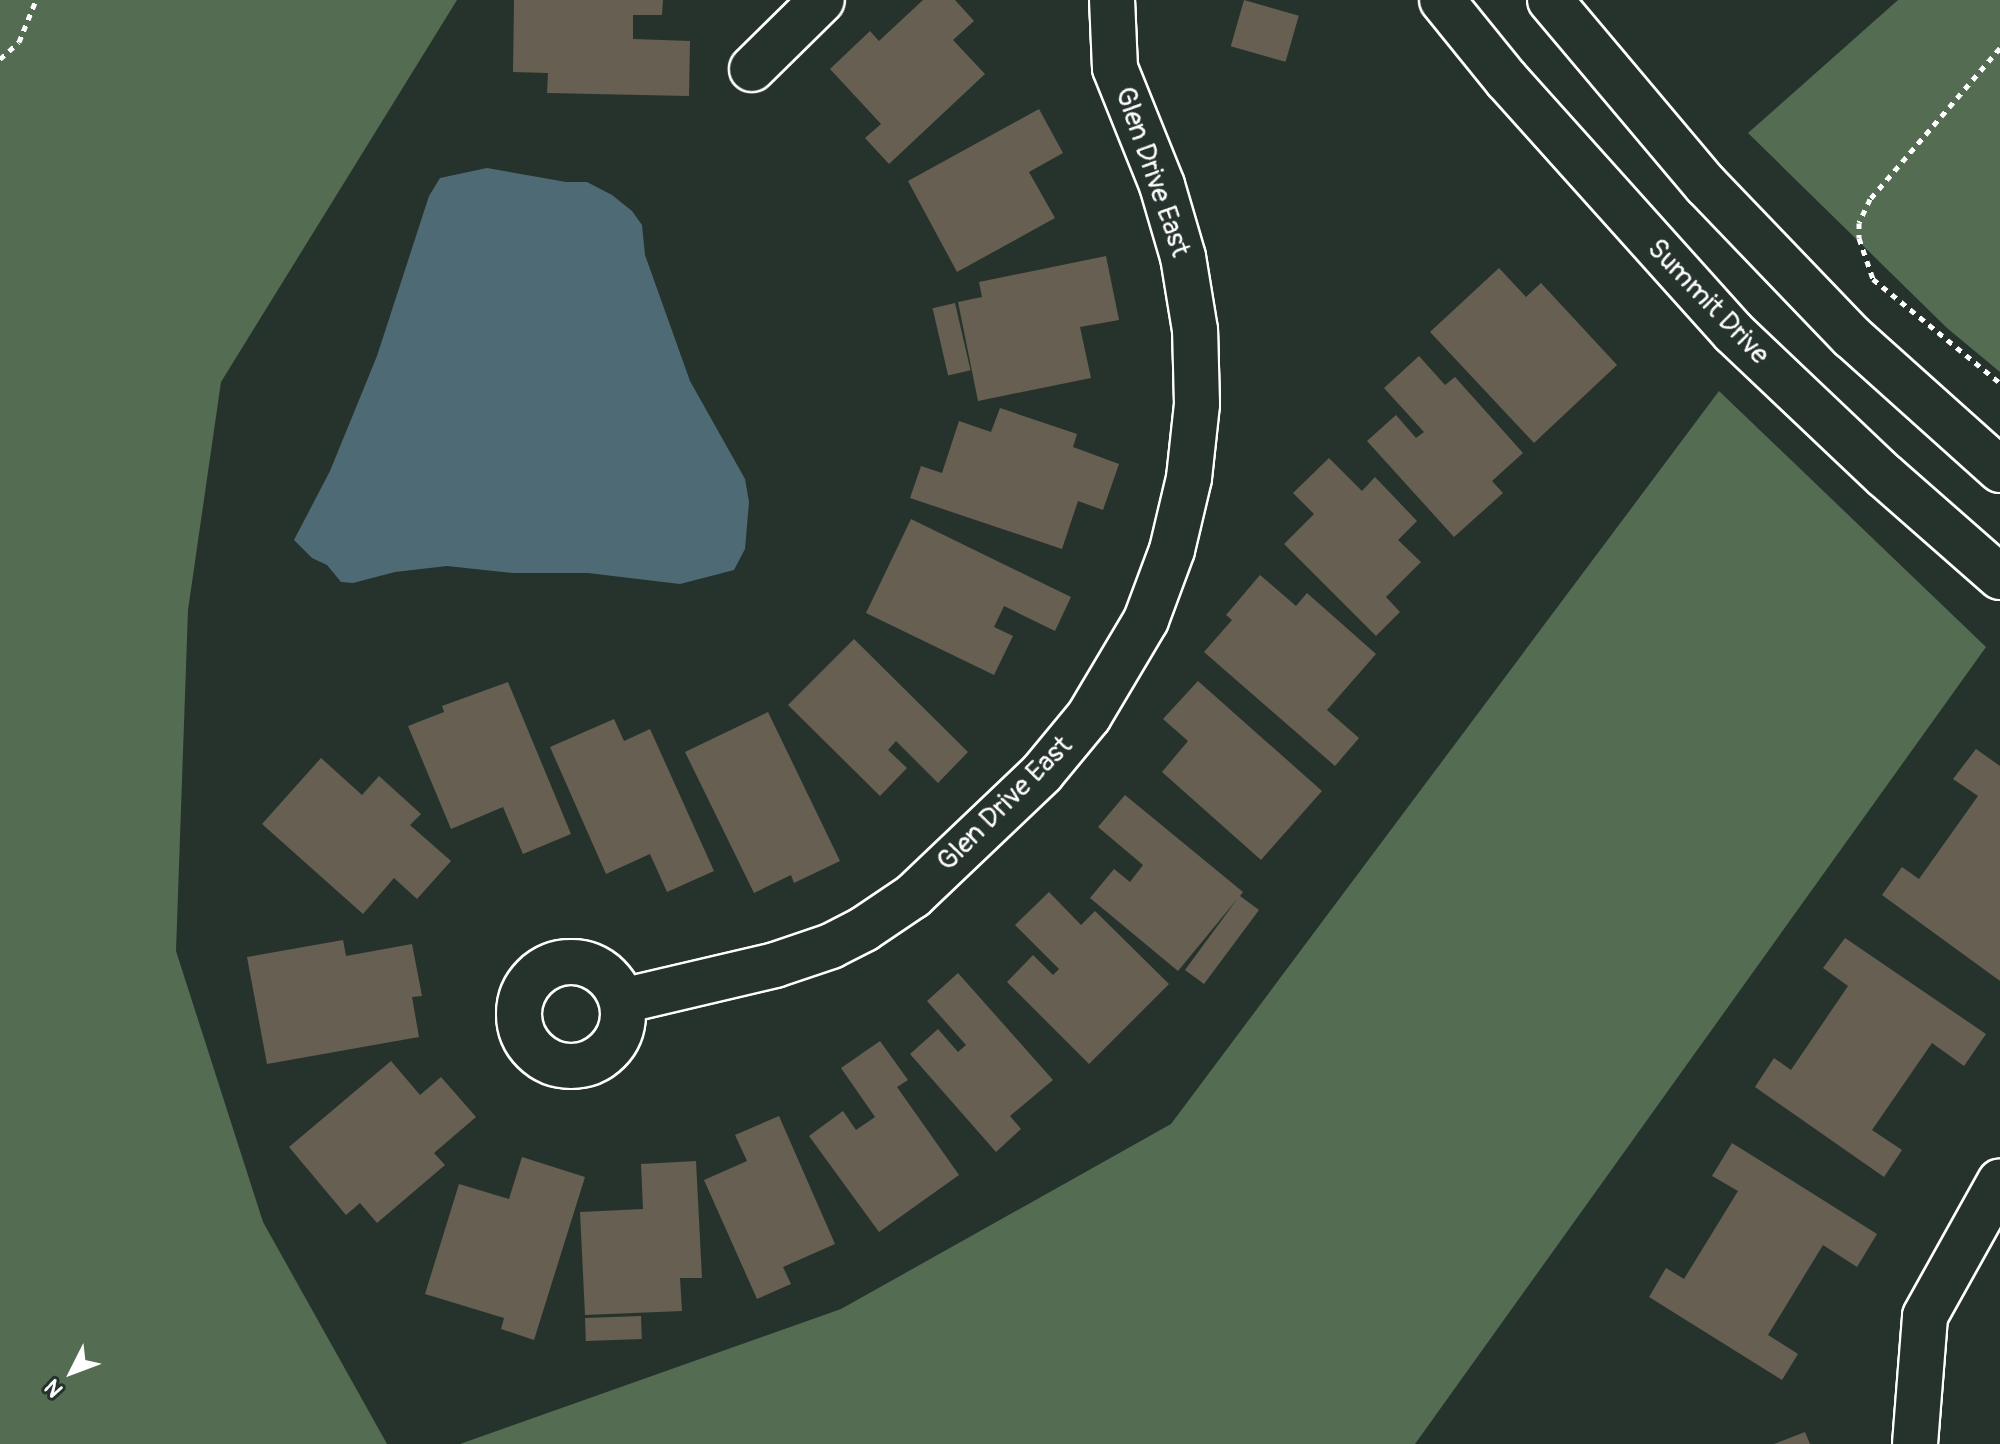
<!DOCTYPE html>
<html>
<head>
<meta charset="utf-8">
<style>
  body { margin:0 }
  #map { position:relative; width:2000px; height:1444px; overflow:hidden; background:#26332d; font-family:Pangolin,sans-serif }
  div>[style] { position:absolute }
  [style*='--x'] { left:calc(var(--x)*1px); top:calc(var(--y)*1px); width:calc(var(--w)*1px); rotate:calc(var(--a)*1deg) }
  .green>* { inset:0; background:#546c52 }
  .water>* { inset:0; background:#4e6a74 }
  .building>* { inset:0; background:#675f51; transform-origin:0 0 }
  .path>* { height:5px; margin-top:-2.5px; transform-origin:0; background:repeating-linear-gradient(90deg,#fff 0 6px,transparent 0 12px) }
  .roads { filter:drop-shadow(2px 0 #fff) drop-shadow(-2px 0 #fff) drop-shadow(0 2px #fff) drop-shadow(0 -2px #fff) }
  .street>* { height:44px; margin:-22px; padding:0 22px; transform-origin:22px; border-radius:22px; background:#26332d }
  .street>.ring { margin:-22px; padding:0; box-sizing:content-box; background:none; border:44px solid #26332d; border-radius:50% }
  span { translate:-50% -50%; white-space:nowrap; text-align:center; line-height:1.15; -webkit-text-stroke:6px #26332d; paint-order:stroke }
  .street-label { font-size:28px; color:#fff }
  .north { position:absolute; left:32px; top:1332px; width:80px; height:80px; -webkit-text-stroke:6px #26332d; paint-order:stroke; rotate:228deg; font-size:22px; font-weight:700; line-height:32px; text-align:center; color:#fff }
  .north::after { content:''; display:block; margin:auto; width:28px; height:36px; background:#fff; clip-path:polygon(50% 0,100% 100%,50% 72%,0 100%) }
</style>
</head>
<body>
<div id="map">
  <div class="green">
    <i style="clip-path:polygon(0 0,457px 0,221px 382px,188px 610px,176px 951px,263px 1222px,387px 1444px,0 1444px)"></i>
    <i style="clip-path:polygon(1898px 0,2000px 0,2000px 372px,1947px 328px,1748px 133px)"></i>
    <i style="clip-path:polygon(1719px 391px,1986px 647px,1415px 1444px,460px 1444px,841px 1309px,1171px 1124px)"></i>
  </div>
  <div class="water">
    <i style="clip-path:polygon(487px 168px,566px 182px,587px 182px,612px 195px,632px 211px,642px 225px,645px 255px,690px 381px,745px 479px,749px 502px,745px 549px,734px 570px,680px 584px,588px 573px,513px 573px,447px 566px,395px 572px,353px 583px,341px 582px,327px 565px,312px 558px,294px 540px,330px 471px,377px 356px,429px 196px,440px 178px)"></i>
  </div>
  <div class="building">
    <i style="clip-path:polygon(514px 0,663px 0,662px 15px,633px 15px,633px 39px,690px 41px,689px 96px,547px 93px,548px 73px,513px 72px)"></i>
    <i style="clip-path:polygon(923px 0,955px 0,974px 21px,953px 40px,985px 74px,889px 164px,865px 138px,881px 124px,830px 69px,870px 31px,879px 41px)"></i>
    <i style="left:1244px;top:0;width:57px;height:48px;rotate:16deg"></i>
    <i style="clip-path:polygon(1039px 109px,1063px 153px,1029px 172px,1055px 218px,957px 272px,908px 181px)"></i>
    <i style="clip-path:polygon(1106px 256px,1119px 320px,1080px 327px,1091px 378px,978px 401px,958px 302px,982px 297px,979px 282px)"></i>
    <i style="clip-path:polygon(1499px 268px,1526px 297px,1541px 283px,1617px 365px,1534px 443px,1430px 332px)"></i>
    <i style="left:955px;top:303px;width:69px;height:23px;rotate:77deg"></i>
    <i style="clip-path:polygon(1419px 356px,1445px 385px,1455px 377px,1523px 453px,1492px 481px,1503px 493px,1454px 537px,1367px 441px,1396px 415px,1416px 438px,1424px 432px,1384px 388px)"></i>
    <i style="clip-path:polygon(1000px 408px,1077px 434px,1073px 447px,1119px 464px,1103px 510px,1078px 501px,1062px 549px,910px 498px,921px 466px,942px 473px,959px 421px,991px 432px)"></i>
    <i style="clip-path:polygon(1329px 458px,1362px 491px,1375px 477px,1417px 521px,1398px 540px,1421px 562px,1386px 597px,1400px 612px,1376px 636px,1284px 544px,1314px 514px,1293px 493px)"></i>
    <i style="clip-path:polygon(911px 519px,1071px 597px,1055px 631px,1004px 606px,994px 627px,1013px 636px,994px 675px,866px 613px)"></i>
    <i style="clip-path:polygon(1260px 575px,1296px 606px,1307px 593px,1376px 654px,1327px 710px,1359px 738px,1335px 766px,1204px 652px,1232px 620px,1226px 615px)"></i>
    <i style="clip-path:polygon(854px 639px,968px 752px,938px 783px,896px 741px,888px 750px,907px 768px,880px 796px,788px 705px)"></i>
    <i style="clip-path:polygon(1198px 681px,1322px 791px,1261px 860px,1162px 772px,1188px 741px,1163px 719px)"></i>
    <i style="clip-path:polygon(508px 682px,571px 834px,523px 854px,503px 807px,451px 829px,408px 726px,444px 712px,442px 706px)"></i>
    <i style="clip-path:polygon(768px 712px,840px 861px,794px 883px,791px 875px,754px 893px,685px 752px)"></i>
    <i style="clip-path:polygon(614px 719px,624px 741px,650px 729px,714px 871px,667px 892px,650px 854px,606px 874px,550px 747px)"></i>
    <i style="clip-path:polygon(1976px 749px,2000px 766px,2000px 981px,1882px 895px,1902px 867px,1919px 879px,1978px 796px,1953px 779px)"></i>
    <i style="clip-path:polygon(321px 758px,362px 795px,379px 776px,421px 814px,410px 825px,451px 861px,417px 899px,394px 878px,363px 914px,262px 824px)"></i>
    <i style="clip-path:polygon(1125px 795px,1243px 892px,1240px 896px,1259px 910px,1204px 984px,1185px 970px,1238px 898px,1178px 971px,1090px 898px,1114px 869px,1130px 882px,1143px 865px,1098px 827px)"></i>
    <i style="clip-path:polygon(1049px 892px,1081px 925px,1095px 911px,1169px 984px,1089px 1064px,1007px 982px,1033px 955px,1053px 975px,1059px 969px,1015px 925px)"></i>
    <i style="clip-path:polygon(1845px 938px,1986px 1034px,1964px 1066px,1932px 1043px,1872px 1130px,1902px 1150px,1884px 1177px,1755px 1087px,1774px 1058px,1791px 1070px,1848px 986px,1823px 968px)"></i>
    <i style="clip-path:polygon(343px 940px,346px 956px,412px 944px,422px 996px,412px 997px,419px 1037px,267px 1064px,247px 957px)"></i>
    <i style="clip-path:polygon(958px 973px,1053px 1080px,1010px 1116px,1021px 1129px,996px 1152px,910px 1054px,938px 1029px,958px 1052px,966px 1045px,927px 1001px)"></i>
    <i style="clip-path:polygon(880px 1041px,908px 1080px,897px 1087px,959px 1175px,879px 1232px,809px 1136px,843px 1111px,856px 1130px,875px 1117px,841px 1068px)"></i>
    <i style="clip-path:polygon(391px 1061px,420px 1095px,441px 1077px,476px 1117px,434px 1153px,445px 1165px,377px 1223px,360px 1203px,346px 1215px,289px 1147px)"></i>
    <i style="clip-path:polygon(779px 1116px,835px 1244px,783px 1267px,791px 1284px,757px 1299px,704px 1180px,747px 1161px,735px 1135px)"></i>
    <i style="clip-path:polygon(1732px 1143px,1877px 1234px,1857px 1267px,1823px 1245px,1768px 1335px,1798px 1354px,1782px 1380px,1649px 1297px,1666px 1268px,1684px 1279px,1738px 1191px,1712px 1176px)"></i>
    <i style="clip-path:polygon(522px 1157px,585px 1177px,534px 1340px,501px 1329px,504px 1318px,425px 1294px,459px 1184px,509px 1199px)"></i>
    <i style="clip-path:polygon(696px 1161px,702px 1278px,680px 1278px,682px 1311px,585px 1315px,580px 1212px,643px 1209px,641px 1164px)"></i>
    <i style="left:641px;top:1316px;width:23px;height:56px;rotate:88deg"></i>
    <i style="clip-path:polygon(1805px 1432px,1810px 1444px,1774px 1444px)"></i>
  </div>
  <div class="path">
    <i style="--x:2000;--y:48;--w:199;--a:130.7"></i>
    <i style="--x:1870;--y:199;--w:26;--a:115"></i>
    <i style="--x:1859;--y:223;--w:15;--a:90"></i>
    <i style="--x:1859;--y:238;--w:43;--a:71.1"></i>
    <i style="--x:1873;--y:279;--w:164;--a:39.3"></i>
    <i style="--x:0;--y:59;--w:25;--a:-42"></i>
    <i style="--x:19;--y:42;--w:45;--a:-68"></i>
  </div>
  <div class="roads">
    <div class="street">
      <i style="--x:1442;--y:0;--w:102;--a:51"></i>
      <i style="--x:1506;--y:79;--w:340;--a:48.1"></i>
      <i style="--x:1733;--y:332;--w:209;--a:43.5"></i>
      <i style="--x:1885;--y:476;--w:153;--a:41.3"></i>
      <i style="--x:1550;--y:0;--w:242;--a:49.9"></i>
      <i style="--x:1706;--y:185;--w:211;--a:46.2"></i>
      <i style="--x:1852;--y:337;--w:199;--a:41.9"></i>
      <i style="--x:752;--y:69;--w:98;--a:-44.6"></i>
      <i class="ring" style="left:519px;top:962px;width:60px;height:60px"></i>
      <i style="--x:622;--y:1001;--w:157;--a:-13.2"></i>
      <i style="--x:775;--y:965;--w:59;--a:-18.7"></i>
      <i style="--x:831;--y:946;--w:37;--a:-27"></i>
      <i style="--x:864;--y:929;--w:59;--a:-34"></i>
      <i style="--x:913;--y:896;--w:178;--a:-43.6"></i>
      <i style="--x:1042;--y:773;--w:74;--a:-50.5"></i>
      <i style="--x:1089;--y:716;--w:112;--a:-59.3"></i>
      <i style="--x:1146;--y:620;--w:75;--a:-69.6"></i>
      <i style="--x:1172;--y:550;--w:74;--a:-76.7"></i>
      <i style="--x:1189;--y:478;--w:74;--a:-83.8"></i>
      <i style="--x:1197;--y:404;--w:74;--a:-91.5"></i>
      <i style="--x:1195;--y:330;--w:74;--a:-99.3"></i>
      <i style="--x:1183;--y:257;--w:75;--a:-106.3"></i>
      <i style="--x:1162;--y:185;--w:126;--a:-111.9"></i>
      <i style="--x:1115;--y:68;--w:68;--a:-92.5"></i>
      <i style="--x:1915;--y:1444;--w:128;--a:-85.5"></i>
      <i style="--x:1925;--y:1316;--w:154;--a:-60.9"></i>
    </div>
  </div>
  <div class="street-label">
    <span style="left:1152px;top:172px;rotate:71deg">Glen Drive East</span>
    <span style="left:1708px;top:302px;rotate:46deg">Summit Drive</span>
    <span style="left:1005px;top:804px;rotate:-45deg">Glen Drive East</span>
  </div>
  <div class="north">N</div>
</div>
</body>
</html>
